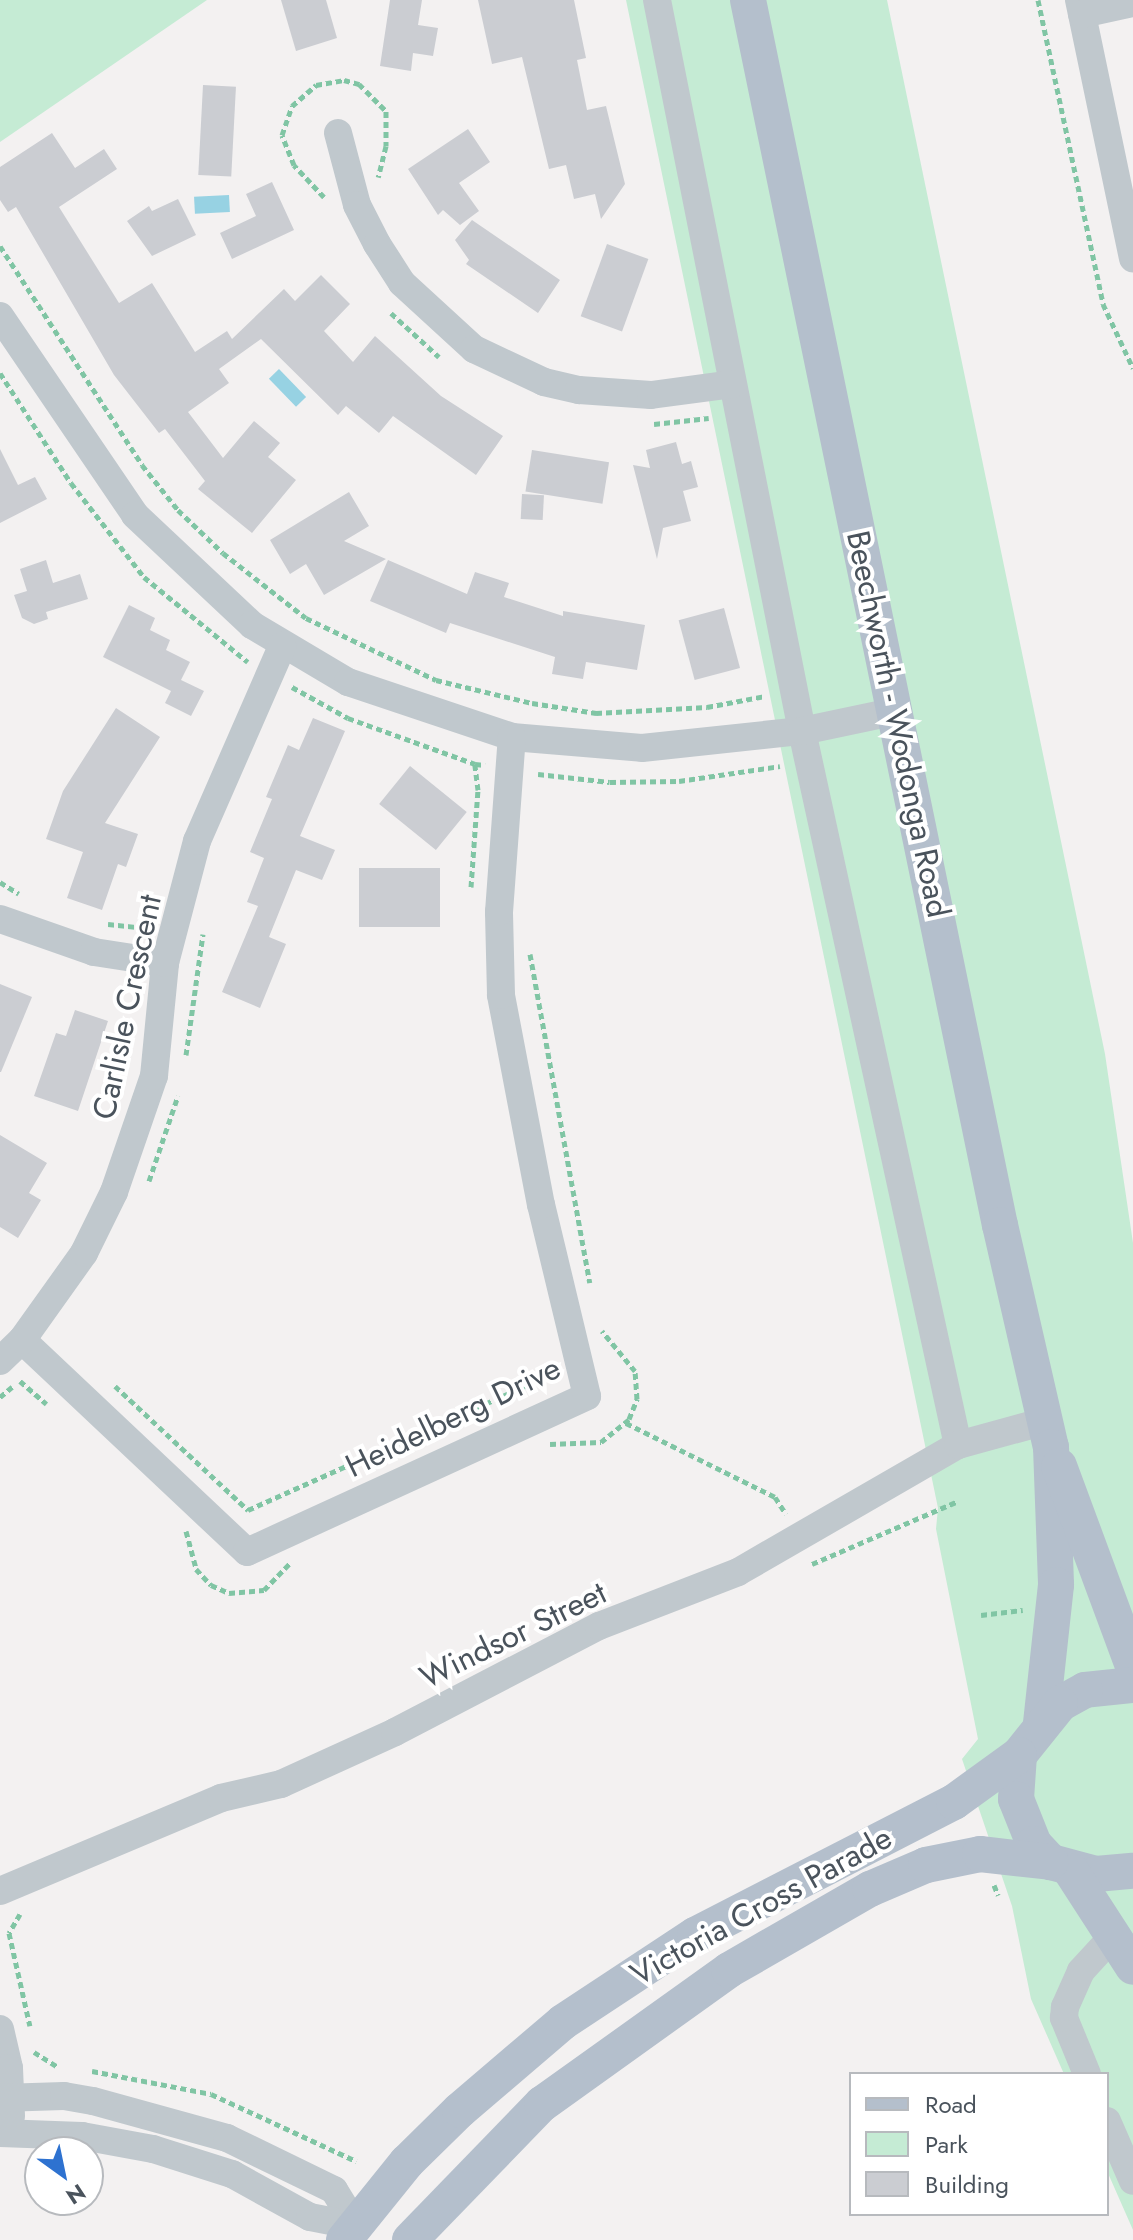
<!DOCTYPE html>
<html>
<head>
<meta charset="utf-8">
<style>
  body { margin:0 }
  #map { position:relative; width:1133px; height:2240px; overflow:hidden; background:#f3f1f1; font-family:Jost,sans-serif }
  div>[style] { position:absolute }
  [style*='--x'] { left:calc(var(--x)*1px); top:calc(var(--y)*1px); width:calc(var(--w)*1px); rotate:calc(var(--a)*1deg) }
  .green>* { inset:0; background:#c5ebd4 }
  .water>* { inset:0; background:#97d2e3; transform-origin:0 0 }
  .building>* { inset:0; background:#cbcdd2; transform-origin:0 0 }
  .path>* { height:5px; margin-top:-2.5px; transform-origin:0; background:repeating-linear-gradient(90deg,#80c5a4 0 6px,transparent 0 10px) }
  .minor>* { height:28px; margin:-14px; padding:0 14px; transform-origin:14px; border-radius:14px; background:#c0c8cd }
  .major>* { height:36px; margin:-18px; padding:0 18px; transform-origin:18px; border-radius:18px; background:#b4bfcc }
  span { translate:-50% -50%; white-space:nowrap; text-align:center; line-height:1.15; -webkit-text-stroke:8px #fff; paint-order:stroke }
  .street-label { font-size:32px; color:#4a535c }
  .legend { position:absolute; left:849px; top:2072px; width:260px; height:144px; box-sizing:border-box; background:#fff; border:2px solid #b7babe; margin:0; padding:10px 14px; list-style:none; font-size:24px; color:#4a535c }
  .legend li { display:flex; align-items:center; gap:16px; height:40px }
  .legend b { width:40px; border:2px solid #b7babe }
  .north { position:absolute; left:24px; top:2136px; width:80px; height:80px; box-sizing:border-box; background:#fff; border:2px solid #b7babe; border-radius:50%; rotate:147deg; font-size:22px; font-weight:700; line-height:32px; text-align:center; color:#4a535c }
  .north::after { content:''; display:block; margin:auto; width:28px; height:36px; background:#2e72d0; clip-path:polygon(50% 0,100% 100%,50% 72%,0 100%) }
</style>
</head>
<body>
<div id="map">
  <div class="green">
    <i style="clip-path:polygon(0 0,207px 0,0 142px)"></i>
    <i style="clip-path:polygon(626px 0,887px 0,1105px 1054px,1133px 1243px,1133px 2230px,1107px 2171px,1107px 2074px,1064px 2074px,1031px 1999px,1012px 1906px,962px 1759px,978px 1739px,936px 1529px,938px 1508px)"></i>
  </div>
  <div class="water">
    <i style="left:229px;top:195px;width:17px;height:35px;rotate:87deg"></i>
    <i style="left:279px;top:369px;width:39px;height:14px;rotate:46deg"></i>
  </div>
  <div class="building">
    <i style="clip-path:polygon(281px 0,326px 0,337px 38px,296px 51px)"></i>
    <i style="clip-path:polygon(390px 0,422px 0,418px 25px,438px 28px,433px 56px,413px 53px,411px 71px,380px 66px)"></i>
    <i style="clip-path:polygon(478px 0,574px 0,586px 58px,577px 60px,587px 110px,606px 106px,625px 184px,601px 219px,595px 194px,574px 199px,566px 165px,549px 169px,522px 57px,492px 64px)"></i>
    <i style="left:203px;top:85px;width:33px;height:90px;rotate:3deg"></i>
    <i style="clip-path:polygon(468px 129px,490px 162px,459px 183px,479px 211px,460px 225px,443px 210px,438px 215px,408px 169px)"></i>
    <i style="clip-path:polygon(52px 133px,75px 168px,104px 149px,117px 169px,59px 207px,119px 303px,152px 283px,195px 352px,227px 331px,232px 339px,284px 289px,295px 301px,321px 275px,350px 304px,324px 331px,353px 362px,375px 336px,441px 396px,503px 436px,476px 475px,393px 416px,379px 433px,346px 406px,338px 415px,261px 339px,219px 369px,229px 383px,188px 412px,223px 458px,254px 421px,280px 443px,268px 457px,296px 480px,252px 533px,198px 489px,205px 481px,165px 429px,159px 433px,114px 375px,16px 207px,8px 212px,0 200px,0 167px)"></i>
    <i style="clip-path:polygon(272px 182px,294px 230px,232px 259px,220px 233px,256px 216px,246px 194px)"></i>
    <i style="clip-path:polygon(178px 199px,196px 235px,152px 256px,127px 221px,149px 206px,152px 211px)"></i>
    <i style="clip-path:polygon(472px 220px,560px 280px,538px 313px,466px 264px,469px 260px,455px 240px)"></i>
    <i style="left:607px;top:244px;width:44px;height:77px;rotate:20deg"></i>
    <i style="clip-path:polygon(676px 442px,682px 464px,691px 461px,698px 487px,683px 491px,691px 521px,663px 528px,657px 559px,633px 465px,650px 468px,646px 450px)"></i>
    <i style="clip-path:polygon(0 449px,18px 485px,35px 477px,47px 499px,0 523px)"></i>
    <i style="left:532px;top:450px;width:78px;height:42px;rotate:9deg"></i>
    <i style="clip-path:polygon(349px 492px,369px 526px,344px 541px,386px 559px,324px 595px,306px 564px,290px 574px,270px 540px)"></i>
    <i style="left:522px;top:494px;width:22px;height:25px;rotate:3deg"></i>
    <i style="clip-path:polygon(46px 560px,53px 583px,80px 574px,88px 599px,46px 612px,48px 619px,34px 624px,22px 618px,14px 595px,27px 591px,20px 569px)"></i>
    <i style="clip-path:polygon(388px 560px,467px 594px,475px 572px,509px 583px,504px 597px,563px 616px,563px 611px,645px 625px,637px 670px,586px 662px,583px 679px,552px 674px,555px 657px,450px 623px,446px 633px,370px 601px)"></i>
    <i style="clip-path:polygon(129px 605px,155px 618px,150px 630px,170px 640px,166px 650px,190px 662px,181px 680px,204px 691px,191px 716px,165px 703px,171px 691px,103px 657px)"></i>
    <i style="left:724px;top:608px;width:62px;height:47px;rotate:75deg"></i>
    <i style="clip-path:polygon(116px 708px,160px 737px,105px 823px,138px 834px,126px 867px,118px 864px,102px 910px,67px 898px,83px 852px,46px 839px,63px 791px)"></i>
    <i style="clip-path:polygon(313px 718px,345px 731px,300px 836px,335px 850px,322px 880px,296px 870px,269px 937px,286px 944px,260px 1008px,222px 992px,258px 906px,247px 902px,264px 858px,250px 852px,272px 799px,266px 797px,288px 745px,299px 750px)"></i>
    <i style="left:410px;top:766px;width:73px;height:49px;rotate:39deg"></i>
    <i style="left:440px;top:868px;width:59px;height:81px;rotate:90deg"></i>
    <i style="clip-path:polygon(0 984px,32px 997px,1px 1072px,0 1072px)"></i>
    <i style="clip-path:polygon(75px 1010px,108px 1021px,78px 1111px,34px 1096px,56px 1033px,66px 1036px)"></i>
    <i style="clip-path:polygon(0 1135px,47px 1163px,29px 1193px,41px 1200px,18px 1238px,0 1227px)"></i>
  </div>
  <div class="path">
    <i style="--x:1038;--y:0;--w:311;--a:77.9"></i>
    <i style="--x:1103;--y:304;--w:71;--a:64.9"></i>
    <i style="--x:324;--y:197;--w:44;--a:-133.2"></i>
    <i style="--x:294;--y:165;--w:32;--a:-112"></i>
    <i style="--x:282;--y:135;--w:31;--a:-71"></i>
    <i style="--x:292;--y:106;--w:32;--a:-41"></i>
    <i style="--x:316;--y:85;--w:28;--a:-10"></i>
    <i style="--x:344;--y:80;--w:16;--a:15"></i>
    <i style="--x:359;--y:84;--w:38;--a:45"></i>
    <i style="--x:386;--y:111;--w:35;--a:90"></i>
    <i style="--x:386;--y:146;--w:32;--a:104"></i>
    <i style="--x:0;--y:246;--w:261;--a:57"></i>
    <i style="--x:142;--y:465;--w:58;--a:51.3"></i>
    <i style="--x:178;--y:510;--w:62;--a:43.7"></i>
    <i style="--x:223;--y:553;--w:105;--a:38.1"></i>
    <i style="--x:306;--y:618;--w:144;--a:25.5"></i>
    <i style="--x:436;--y:680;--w:99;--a:13.5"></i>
    <i style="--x:532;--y:703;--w:65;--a:8.9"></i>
    <i style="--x:596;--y:713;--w:111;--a:-3.1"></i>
    <i style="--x:707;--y:707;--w:59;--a:-10.7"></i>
    <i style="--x:391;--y:313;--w:65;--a:42.5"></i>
    <i style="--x:0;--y:373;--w:131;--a:57.2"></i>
    <i style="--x:71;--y:483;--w:119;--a:52.2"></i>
    <i style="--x:144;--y:577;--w:134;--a:39.3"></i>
    <i style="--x:654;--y:424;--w:55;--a:-6.2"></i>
    <i style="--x:292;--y:687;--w:64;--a:29"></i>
    <i style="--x:348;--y:718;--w:135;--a:19.9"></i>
    <i style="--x:538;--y:774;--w:72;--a:6.3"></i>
    <i style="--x:610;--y:782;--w:69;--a:-0.8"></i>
    <i style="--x:679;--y:781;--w:102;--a:-8.4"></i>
    <i style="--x:0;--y:882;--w:22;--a:32"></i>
    <i style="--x:471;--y:887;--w:97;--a:-85.9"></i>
    <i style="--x:478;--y:790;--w:26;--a:-97"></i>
    <i style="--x:475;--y:764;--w:10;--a:6"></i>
    <i style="--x:108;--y:924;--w:37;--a:6"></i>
    <i style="--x:145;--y:928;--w:5;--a:90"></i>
    <i style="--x:530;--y:954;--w:334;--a:79.7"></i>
    <i style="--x:186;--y:1055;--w:122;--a:-82"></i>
    <i style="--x:149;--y:1181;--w:90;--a:-71.2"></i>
    <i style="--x:20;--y:1381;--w:35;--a:41"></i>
    <i style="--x:115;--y:1386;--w:182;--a:43"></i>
    <i style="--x:248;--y:1510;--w:333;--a:-24.1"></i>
    <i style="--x:0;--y:1397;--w:16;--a:-40"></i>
    <i style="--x:626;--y:1423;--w:166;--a:26.4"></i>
    <i style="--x:775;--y:1497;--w:20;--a:57"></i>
    <i style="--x:550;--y:1444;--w:51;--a:-2.2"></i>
    <i style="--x:601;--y:1442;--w:36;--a:-39"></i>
    <i style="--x:629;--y:1419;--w:22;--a:-68"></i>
    <i style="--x:637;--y:1399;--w:28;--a:-94"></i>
    <i style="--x:635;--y:1371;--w:52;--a:-129.5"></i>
    <i style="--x:186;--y:1531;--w:39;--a:75"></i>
    <i style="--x:196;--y:1569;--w:22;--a:47"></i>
    <i style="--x:211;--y:1585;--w:20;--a:24"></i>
    <i style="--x:229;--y:1593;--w:35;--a:-5"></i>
    <i style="--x:264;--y:1590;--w:37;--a:-46"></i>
    <i style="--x:812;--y:1564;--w:159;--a:-23.3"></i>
    <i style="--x:981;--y:1615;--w:42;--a:-6.8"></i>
    <i style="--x:994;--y:1885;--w:11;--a:68"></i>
    <i style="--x:20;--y:1914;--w:22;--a:120"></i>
    <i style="--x:9;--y:1933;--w:95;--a:77.3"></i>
    <i style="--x:34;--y:2052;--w:28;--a:32"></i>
    <i style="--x:92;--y:2071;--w:121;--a:10.9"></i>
    <i style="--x:211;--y:2094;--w:160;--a:24.8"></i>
  </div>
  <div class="minor">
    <i style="--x:657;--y:0;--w:745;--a:78.78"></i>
    <i style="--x:802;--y:731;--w:731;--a:77.68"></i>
    <i style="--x:1079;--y:0;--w:264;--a:78.2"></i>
    <i style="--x:1082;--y:14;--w:52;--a:-12.2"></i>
    <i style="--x:338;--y:133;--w:74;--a:75.2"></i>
    <i style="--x:357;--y:205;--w:44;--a:62.9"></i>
    <i style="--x:377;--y:244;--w:46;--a:57.3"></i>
    <i style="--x:402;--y:283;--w:98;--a:42.5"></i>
    <i style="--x:474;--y:349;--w:77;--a:25.2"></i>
    <i style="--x:544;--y:382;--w:36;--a:13"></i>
    <i style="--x:579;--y:390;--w:72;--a:4"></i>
    <i style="--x:651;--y:395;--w:82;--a:-7.7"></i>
    <i style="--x:0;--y:316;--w:240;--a:55.8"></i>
    <i style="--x:135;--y:515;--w:161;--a:43.2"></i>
    <i style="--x:252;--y:625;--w:112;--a:30.7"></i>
    <i style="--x:348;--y:682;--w:173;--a:18.5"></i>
    <i style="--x:512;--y:737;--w:130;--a:4.8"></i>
    <i style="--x:642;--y:748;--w:161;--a:-6.1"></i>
    <i style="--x:802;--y:731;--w:97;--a:-11.9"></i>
    <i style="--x:0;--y:919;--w:100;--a:19.3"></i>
    <i style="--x:94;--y:952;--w:72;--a:8.8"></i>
    <i style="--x:22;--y:1340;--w:309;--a:43.3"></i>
    <i style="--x:247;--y:1552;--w:374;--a:-24.6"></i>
    <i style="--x:587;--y:1396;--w:196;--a:-103.5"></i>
    <i style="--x:541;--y:1205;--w:214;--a:-100.8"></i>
    <i style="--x:501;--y:995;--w:83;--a:-91.4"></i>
    <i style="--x:499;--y:912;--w:175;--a:-85.8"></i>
    <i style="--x:0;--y:1361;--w:30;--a:-44"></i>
    <i style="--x:22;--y:1340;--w:107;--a:-54.5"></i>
    <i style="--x:84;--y:1253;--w:68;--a:-63.8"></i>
    <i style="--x:114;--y:1192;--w:123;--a:-71"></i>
    <i style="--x:154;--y:1076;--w:114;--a:-84.4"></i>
    <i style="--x:165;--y:963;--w:126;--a:-75.3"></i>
    <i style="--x:197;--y:841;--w:213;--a:-66.4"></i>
    <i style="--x:0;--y:1891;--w:240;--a:-22.8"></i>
    <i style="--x:221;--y:1798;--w:62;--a:-13.1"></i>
    <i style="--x:281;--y:1784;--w:125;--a:-24.5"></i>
    <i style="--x:395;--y:1732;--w:230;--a:-27.5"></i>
    <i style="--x:599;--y:1626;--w:149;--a:-21.2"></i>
    <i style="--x:738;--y:1572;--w:254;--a:-30"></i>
    <i style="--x:958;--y:1445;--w:91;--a:-15.3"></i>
    <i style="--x:0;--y:2029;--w:40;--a:77"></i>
    <i style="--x:9;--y:2068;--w:48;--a:87.6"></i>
    <i style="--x:1087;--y:2074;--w:61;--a:-112.3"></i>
    <i style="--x:1064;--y:2018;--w:11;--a:-85"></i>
    <i style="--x:1065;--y:2007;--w:39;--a:-66"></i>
    <i style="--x:1081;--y:1971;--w:49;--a:-47.5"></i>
    <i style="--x:0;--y:2098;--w:64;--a:-1.8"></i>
    <i style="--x:64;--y:2096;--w:29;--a:10"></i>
    <i style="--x:93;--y:2101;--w:139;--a:15.4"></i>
    <i style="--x:227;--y:2138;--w:119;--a:25.9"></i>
    <i style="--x:334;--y:2190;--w:42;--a:58.6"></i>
    <i style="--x:1107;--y:2121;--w:65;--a:66.6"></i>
    <i style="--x:0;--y:2133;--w:82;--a:2.1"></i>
    <i style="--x:82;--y:2136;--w:72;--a:10.4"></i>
    <i style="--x:153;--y:2149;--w:83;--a:17.6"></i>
    <i style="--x:232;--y:2174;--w:89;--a:28.9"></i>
    <i style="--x:310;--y:2217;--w:47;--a:11.1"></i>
  </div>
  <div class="major">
    <i style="--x:748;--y:0;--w:1251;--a:78.38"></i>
    <i style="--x:1000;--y:1225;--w:228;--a:77.1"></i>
    <i style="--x:1051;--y:1447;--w:138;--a:87.9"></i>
    <i style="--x:1056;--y:1585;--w:140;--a:96.2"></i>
    <i style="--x:1059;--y:1466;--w:213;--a:69.7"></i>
    <i style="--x:1133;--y:1685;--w:48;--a:174.1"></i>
    <i style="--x:1085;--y:1690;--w:29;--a:151"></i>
    <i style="--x:1060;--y:1704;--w:65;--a:128.8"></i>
    <i style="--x:1019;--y:1755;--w:44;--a:93.9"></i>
    <i style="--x:1016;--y:1799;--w:48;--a:68.2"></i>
    <i style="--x:1034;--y:1844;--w:25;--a:47"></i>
    <i style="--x:1051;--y:1862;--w:47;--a:14.9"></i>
    <i style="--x:1096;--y:1874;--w:37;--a:-5"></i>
    <i style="--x:1071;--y:1871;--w:114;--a:57.1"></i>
    <i style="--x:344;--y:2240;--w:100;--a:-51.1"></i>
    <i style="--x:407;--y:2162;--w:74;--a:-44.5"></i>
    <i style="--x:460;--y:2110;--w:135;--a:-40.5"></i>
    <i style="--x:563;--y:2022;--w:158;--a:-33.4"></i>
    <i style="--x:695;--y:1935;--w:291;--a:-27.2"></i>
    <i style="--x:954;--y:1802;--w:80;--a:-35.9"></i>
    <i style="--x:410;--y:2240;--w:190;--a:-45.9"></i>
    <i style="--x:542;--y:2104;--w:230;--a:-35.6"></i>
    <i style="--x:729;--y:1970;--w:163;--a:-29.9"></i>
    <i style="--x:870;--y:1889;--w:61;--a:-23.2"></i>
    <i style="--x:926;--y:1865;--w:55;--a:-11.5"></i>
    <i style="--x:980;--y:1854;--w:71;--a:6.4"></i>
  </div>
  <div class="street-label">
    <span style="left:898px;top:724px;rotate:78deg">Beechworth - Wodonga Road</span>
    <span style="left:127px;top:1007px;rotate:-78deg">Carlisle Crescent</span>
    <span style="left:453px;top:1417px;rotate:-26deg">Heidelberg Drive</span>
    <span style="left:513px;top:1635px;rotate:-26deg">Windsor Street</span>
    <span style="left:761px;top:1906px;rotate:-29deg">Victoria Cross Parade</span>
  </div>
  <ul class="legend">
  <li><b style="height:10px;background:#b4bfcc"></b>Road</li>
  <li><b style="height:22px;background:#c5ebd4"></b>Park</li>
  <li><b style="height:22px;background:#cbcdd2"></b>Building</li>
  </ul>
  <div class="north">N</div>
</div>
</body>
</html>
